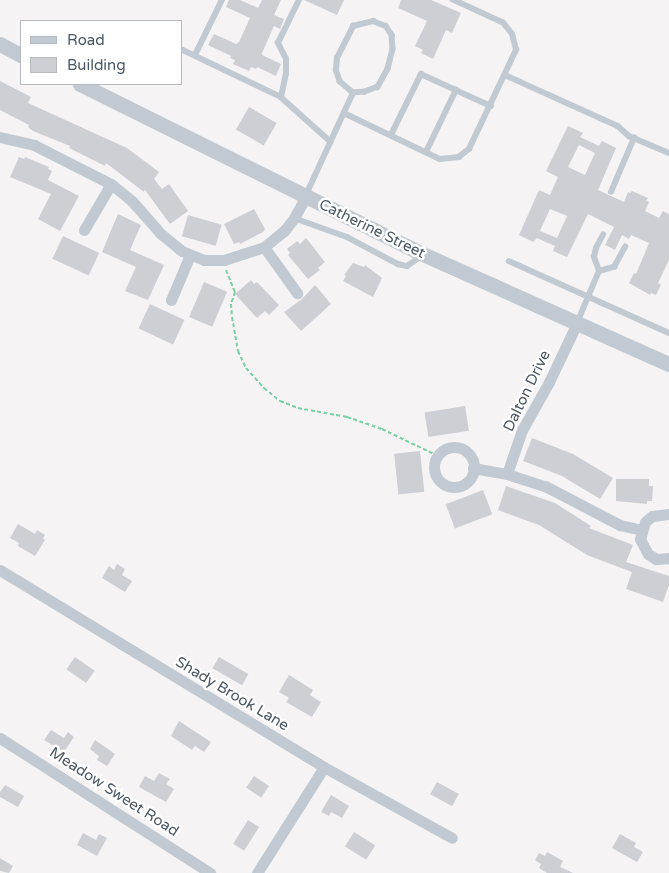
<!DOCTYPE html>
<html>
<head>
<meta charset="utf-8">
<style>
  body { margin:0 }
  #map { position:relative; width:669px; height:873px; overflow:hidden; background:#f5f3f3; font-family:"Varela Round",sans-serif }
  div>[style] { position:absolute }
  [style*='--x'] { left:calc(var(--x)*1px); top:calc(var(--y)*1px); width:calc(var(--w)*1px); rotate:calc(var(--a)*1deg) }
  .building>* { inset:0; background:#cdcfd5; transform-origin:0 0 }
  .path>* { height:2px; margin-top:-1px; transform-origin:0; background:repeating-linear-gradient(90deg,#7ad0a6 0 4px,transparent 0 6.5px) }
  .service>* { height:5.5px; margin:-2.75px; padding:0 2.75px; transform-origin:2.75px; border-radius:2.75px; background:#c1cad2 }
  .minor>* { height:11px; margin:-5.5px; padding:0 5.5px; transform-origin:5.5px; border-radius:5.5px; background:#c1cad2 }
  .minor>.ring { margin:-5.5px; padding:0; box-sizing:content-box; background:none; border:11px solid #c1cad2; border-radius:50% }
  .tertiary>* { height:15px; margin:-7.5px; padding:0 7.5px; transform-origin:7.5px; border-radius:7.5px; background:#c1cad2 }
  span { translate:-50% -50%; white-space:nowrap; text-align:center; line-height:1.15; -webkit-text-stroke:5px #fff; paint-order:stroke }
  .street-label { font-size:15px; color:#4a5661 }
  .legend { position:absolute; left:20px; top:20px; width:162px; height:65px; box-sizing:border-box; background:#fff; border:1px solid #b7bbc0; margin:0; padding:6px 9px; list-style:none; font-size:15px; color:#4a5661 }
  .legend li { display:flex; align-items:center; gap:10px; height:25px }
  .legend b { width:25px; border:1px solid #b7bbc0 }
</style>
</head>
<body>
<div id="map">
  <div class="building">
    <i style="clip-path:polygon(229px 0,240px 0,258px 8px,262px 0,281px 0,274px 15px,284px 19px,280px 29px,274px 26px,262px 53px,262px 55px,281px 64px,276px 76px,257px 67px,256px 69px,251px 67px,249px 71px,233px 64px,235px 60px,230px 58px,231px 56px,208px 45px,214px 34px,236px 44px,239px 42px,250px 18px,226px 7px)"></i>
    <i style="clip-path:polygon(304px 0,344px 0,337px 15px)"></i>
    <i style="clip-path:polygon(401px 0,431px 0,461px 13px,452px 33px,446px 30px,433px 59px,421px 53px,423px 50px,415px 46px,427px 21px,398px 8px)"></i>
    <i style="clip-path:polygon(0 81px,31px 97px,28px 103px,127px 148px,159px 172px,154px 179px,162px 189px,169px 184px,188px 211px,170px 224px,145px 190px,144px 192px,106px 163px,105px 166px,69px 148px,70px 146px,33px 131px,28px 127px,29px 125px,0 110px)"></i>
    <i style="left:249px;top:107px;width:32px;height:26px;rotate:30deg"></i>
    <i style="clip-path:polygon(evenodd,568px 126px,583px 133px,580px 137px,599px 146px,602px 141px,616px 148px,598px 190px,624px 202px,628px 192px,630px 193px,632px 191px,648px 198px,646px 201px,649px 202px,645px 211px,659px 218px,663px 211px,669px 214px,669px 260px,658px 283px,661px 285px,656px 295px,651px 293px,650px 295px,629px 283px,634px 273px,636px 274px,649px 243px,631px 235px,629px 239px,622px 235px,615px 250px,605px 245px,614px 227px,588px 214px,567px 257px,553px 251px,555px 246px,537px 238px,533px 242px,519px 235px,539px 190px,550px 195px,558px 177px,546px 171px,568px 126px,579px 145px,595px 153px,585px 175px,568px 167px,579px 145px,568px 126px,550px 209px,567px 216px,557px 238px,540px 231px,550px 209px)"></i>
    <i style="clip-path:polygon(19px 157px,24px 159px,25px 157px,49px 167px,48px 169px,52px 171px,48px 180px,79px 196px,60px 231px,38px 219px,51px 194px,10px 177px)"></i>
    <i style="clip-path:polygon(254px 209px,265px 229px,263px 232px,240px 244px,239px 242px,234px 244px,224px 224px)"></i>
    <i style="clip-path:polygon(118px 214px,141px 225px,130px 250px,164px 265px,148px 300px,125px 291px,136px 267px,102px 252px)"></i>
    <i style="left:188px;top:215px;width:35px;height:22px;rotate:16deg"></i>
    <i style="left:63px;top:236px;width:40px;height:25px;rotate:25deg"></i>
    <i style="clip-path:polygon(306px 238px,325px 262px,318px 268px,320px 270px,308px 279px,288px 255px,290px 253px,287px 249px,297px 241px,300px 244px)"></i>
    <i style="clip-path:polygon(353px 263px,364px 267px,365px 265px,382px 278px,373px 297px,343px 281px,346px 276px,344px 275px)"></i>
    <i style="clip-path:polygon(251px 280px,254px 284px,257px 282px,279px 305px,269px 315px,265px 311px,257px 318px,235px 294px)"></i>
    <i style="left:204px;top:282px;width:25px;height:38px;rotate:23deg"></i>
    <i style="clip-path:polygon(315px 285px,331px 304px,301px 331px,284px 312px,302px 299px)"></i>
    <i style="left:150px;top:304px;width:38px;height:27px;rotate:25deg"></i>
    <i style="left:465px;top:406px;width:25px;height:41px;rotate:81deg"></i>
    <i style="clip-path:polygon(532px 438px,573px 454px,613px 478px,600px 499px,562px 476px,523px 461px)"></i>
    <i style="left:420px;top:451px;width:41px;height:26px;rotate:84deg"></i>
    <i style="clip-path:polygon(616px 479px,649px 479px,649px 486px,653px 486px,652px 501px,647px 501px,647px 504px,616px 501px)"></i>
    <i style="clip-path:polygon(506px 486px,555px 503px,591px 526px,589px 528px,633px 545px,626px 562px,669px 576px,669px 585px,663px 602px,626px 589px,632px 572px,587px 555px,539px 525px,498px 510px)"></i>
    <i style="left:483px;top:490px;width:26px;height:40px;rotate:69deg"></i>
    <i style="clip-path:polygon(18px 524px,35px 534px,37px 530px,45px 535px,43px 539px,45px 540px,35px 556px,18px 546px,19px 543px,10px 538px)"></i>
    <i style="clip-path:polygon(117px 564px,125px 569px,122px 575px,132px 581px,125px 592px,102px 578px,109px 566px,114px 570px)"></i>
    <i style="left:75px;top:657px;width:24px;height:15px;rotate:35deg"></i>
    <i style="left:219px;top:657px;width:34px;height:13px;rotate:30deg"></i>
    <i style="clip-path:polygon(289px 675px,313px 690px,310px 695px,321px 702px,312px 717px,286px 702px,289px 698px,279px 692px)"></i>
    <i style="clip-path:polygon(179px 721px,211px 742px,204px 752px,195px 746px,192px 750px,171px 736px)"></i>
    <i style="clip-path:polygon(51px 730px,64px 738px,68px 732px,74px 737px,64px 752px,44px 740px)"></i>
    <i style="clip-path:polygon(95px 740px,115px 754px,107px 766px,97px 760px,99px 756px,90px 749px)"></i>
    <i style="clip-path:polygon(159px 773px,170px 779px,166px 784px,174px 789px,166px 802px,139px 787px,145px 776px,154px 781px)"></i>
    <i style="left:254px;top:776px;width:18px;height:14px;rotate:34deg"></i>
    <i style="left:437px;top:782px;width:25px;height:14px;rotate:29deg"></i>
    <i style="clip-path:polygon(5px 785px,24px 796px,18px 807px,0 797px,0 792px)"></i>
    <i style="clip-path:polygon(331px 795px,349px 806px,342px 818px,331px 812px,329px 816px,321px 812px)"></i>
    <i style="left:248px;top:820px;width:13px;height:28px;rotate:32deg"></i>
    <i style="left:354px;top:832px;width:25px;height:17px;rotate:32deg"></i>
    <i style="clip-path:polygon(83px 833px,96px 840px,99px 834px,107px 838px,97px 856px,77px 845px)"></i>
    <i style="clip-path:polygon(620px 834px,636px 843px,634px 847px,643px 852px,637px 862px,612px 848px)"></i>
    <i style="clip-path:polygon(547px 852px,563px 861px,560px 867px,573px 873px,547px 873px,539px 868px,541px 864px,535px 860px,539px 853px,545px 856px)"></i>
    <i style="clip-path:polygon(0 858px,13px 866px,9px 873px,0 871px)"></i>
  </div>
  <div class="path">
    <i style="--x:226;--y:270;--w:24;--a:68"></i>
    <i style="--x:235;--y:292;--w:13;--a:108"></i>
    <i style="--x:231;--y:304;--w:13;--a:86"></i>
    <i style="--x:232;--y:317;--w:35;--a:80"></i>
    <i style="--x:238;--y:351;--w:19;--a:65"></i>
    <i style="--x:246;--y:368;--w:27;--a:48"></i>
    <i style="--x:264;--y:388;--w:21;--a:39"></i>
    <i style="--x:280;--y:401;--w:19;--a:21"></i>
    <i style="--x:298;--y:408;--w:50;--a:10.4"></i>
    <i style="--x:347;--y:417;--w:37;--a:19"></i>
    <i style="--x:382;--y:429;--w:62;--a:25.7"></i>
  </div>
  <div class="service">
    <i style="--x:373;--y:21;--w:14;--a:21"></i>
    <i style="--x:386;--y:26;--w:11;--a:56"></i>
    <i style="--x:392;--y:35;--w:14;--a:86"></i>
    <i style="--x:393;--y:49;--w:21;--a:104"></i>
    <i style="--x:388;--y:69;--w:21;--a:119"></i>
    <i style="--x:378;--y:87;--w:14;--a:159"></i>
    <i style="--x:365;--y:92;--w:12;--a:175"></i>
    <i style="--x:353;--y:93;--w:17;--a:-140"></i>
    <i style="--x:340;--y:82;--w:12;--a:-110"></i>
    <i style="--x:336;--y:71;--w:13;--a:-86"></i>
    <i style="--x:337;--y:58;--w:36;--a:-63"></i>
    <i style="--x:353;--y:26;--w:21;--a:-14"></i>
    <i style="--x:181;--y:49;--w:111;--a:25.6"></i>
    <i style="--x:281;--y:97;--w:67;--a:42"></i>
    <i style="--x:195;--y:55;--w:61;--a:-63.9"></i>
    <i style="--x:505;--y:75;--w:124;--a:24.3"></i>
    <i style="--x:618;--y:126;--w:15;--a:42"></i>
    <i style="--x:629;--y:136;--w:43;--a:23"></i>
    <i style="--x:281;--y:97;--w:24;--a:-78"></i>
    <i style="--x:286;--y:74;--w:15;--a:-90"></i>
    <i style="--x:286;--y:59;--w:18;--a:-117"></i>
    <i style="--x:278;--y:43;--w:48;--a:-64"></i>
    <i style="--x:344;--y:113;--w:106;--a:25.6"></i>
    <i style="--x:440;--y:159;--w:19;--a:-6"></i>
    <i style="--x:459;--y:157;--w:13;--a:-39"></i>
    <i style="--x:469;--y:149;--w:110;--a:-64.6"></i>
    <i style="--x:516;--y:50;--w:16;--a:-104"></i>
    <i style="--x:512;--y:34;--w:14;--a:-129"></i>
    <i style="--x:503;--y:23;--w:55;--a:-155.3"></i>
    <i style="--x:391;--y:135;--w:68;--a:-63.8"></i>
    <i style="--x:421;--y:74;--w:77;--a:24.6"></i>
    <i style="--x:426;--y:152;--w:69;--a:-64.2"></i>
    <i style="--x:611;--y:192;--w:59;--a:-66.9"></i>
    <i style="--x:306;--y:195;--w:112;--a:-65.3"></i>
    <i style="--x:294;--y:218;--w:56;--a:19.7"></i>
    <i style="--x:347;--y:237;--w:58;--a:27.9"></i>
    <i style="--x:398;--y:264;--w:9;--a:13"></i>
    <i style="--x:407;--y:266;--w:18;--a:-34"></i>
    <i style="--x:509;--y:261;--w:175;--a:24.2"></i>
    <i style="--x:599;--y:271;--w:15;--a:-110"></i>
    <i style="--x:594;--y:257;--w:9;--a:-77"></i>
    <i style="--x:596;--y:248;--w:15;--a:-62"></i>
    <i style="--x:599;--y:271;--w:16;--a:-15"></i>
    <i style="--x:614;--y:267;--w:23;--a:-61"></i>
    <i style="--x:577;--y:323;--w:56;--a:-67.1"></i>
  </div>
  <div class="minor">
    <i style="--x:0;--y:137;--w:35;--a:13"></i>
    <i style="--x:34;--y:145;--w:86;--a:26.9"></i>
    <i style="--x:111;--y:184;--w:27;--a:39"></i>
    <i style="--x:132;--y:201;--w:44;--a:48.7"></i>
    <i style="--x:161;--y:234;--w:27;--a:39"></i>
    <i style="--x:182;--y:251;--w:24;--a:22"></i>
    <i style="--x:204;--y:260;--w:20;--a:0"></i>
    <i style="--x:224;--y:260;--w:42;--a:-18"></i>
    <i style="--x:264;--y:247;--w:26;--a:-39"></i>
    <i style="--x:284;--y:231;--w:16;--a:-52"></i>
    <i style="--x:294;--y:218;--w:25;--a:-61"></i>
    <i style="--x:84;--y:230;--w:53;--a:-59.6"></i>
    <i style="--x:264;--y:247;--w:57;--a:54.3"></i>
    <i style="--x:171;--y:300;--w:49;--a:-67.1"></i>
    <i class="ring" style="left:434px;top:447px;width:29px;height:29px"></i>
    <i style="--x:473;--y:468;--w:35;--a:10"></i>
    <i style="--x:507;--y:474;--w:40;--a:18"></i>
    <i style="--x:545;--y:486;--w:85;--a:27.5"></i>
    <i style="--x:620;--y:525;--w:22;--a:13"></i>
    <i style="--x:507;--y:474;--w:46;--a:-71.2"></i>
    <i style="--x:522;--y:430;--w:55;--a:-60.6"></i>
    <i style="--x:549;--y:382;--w:65;--a:-64.6"></i>
    <i style="--x:669;--y:514;--w:17;--a:173"></i>
    <i style="--x:652;--y:516;--w:9;--a:139"></i>
    <i style="--x:645;--y:522;--w:18;--a:106"></i>
    <i style="--x:640;--y:539;--w:17;--a:62"></i>
    <i style="--x:648;--y:554;--w:9;--a:32"></i>
    <i style="--x:656;--y:559;--w:13;--a:-4"></i>
    <i style="--x:0;--y:570;--w:379;--a:31.3"></i>
    <i style="--x:324;--y:767;--w:146;--a:29"></i>
    <i style="--x:0;--y:738;--w:250;--a:32.7"></i>
    <i style="--x:257;--y:873;--w:125;--a:-57.7"></i>
  </div>
  <div class="tertiary">
    <i style="--x:0;--y:44;--w:24;--a:28"></i>
    <i style="--x:80;--y:84;--w:375;--a:26.4"></i>
    <i style="--x:416;--y:251;--w:277;--a:24.1"></i>
  </div>
  <div class="street-label">
    <span style="left:372px;top:229px;rotate:26deg">Catherine Street</span>
    <span style="left:527px;top:391px;rotate:-64deg">Dalton Drive</span>
    <span style="left:232px;top:694px;rotate:31deg">Shady Brook Lane</span>
    <span style="left:114px;top:792px;rotate:33deg">Meadow Sweet Road</span>
  </div>
  <ul class="legend">
  <li><b style="height:6px;background:#c1cad2"></b>Road</li>
  <li><b style="height:14px;background:#cdcfd5"></b>Building</li>
  </ul>
</div>
</body>
</html>
